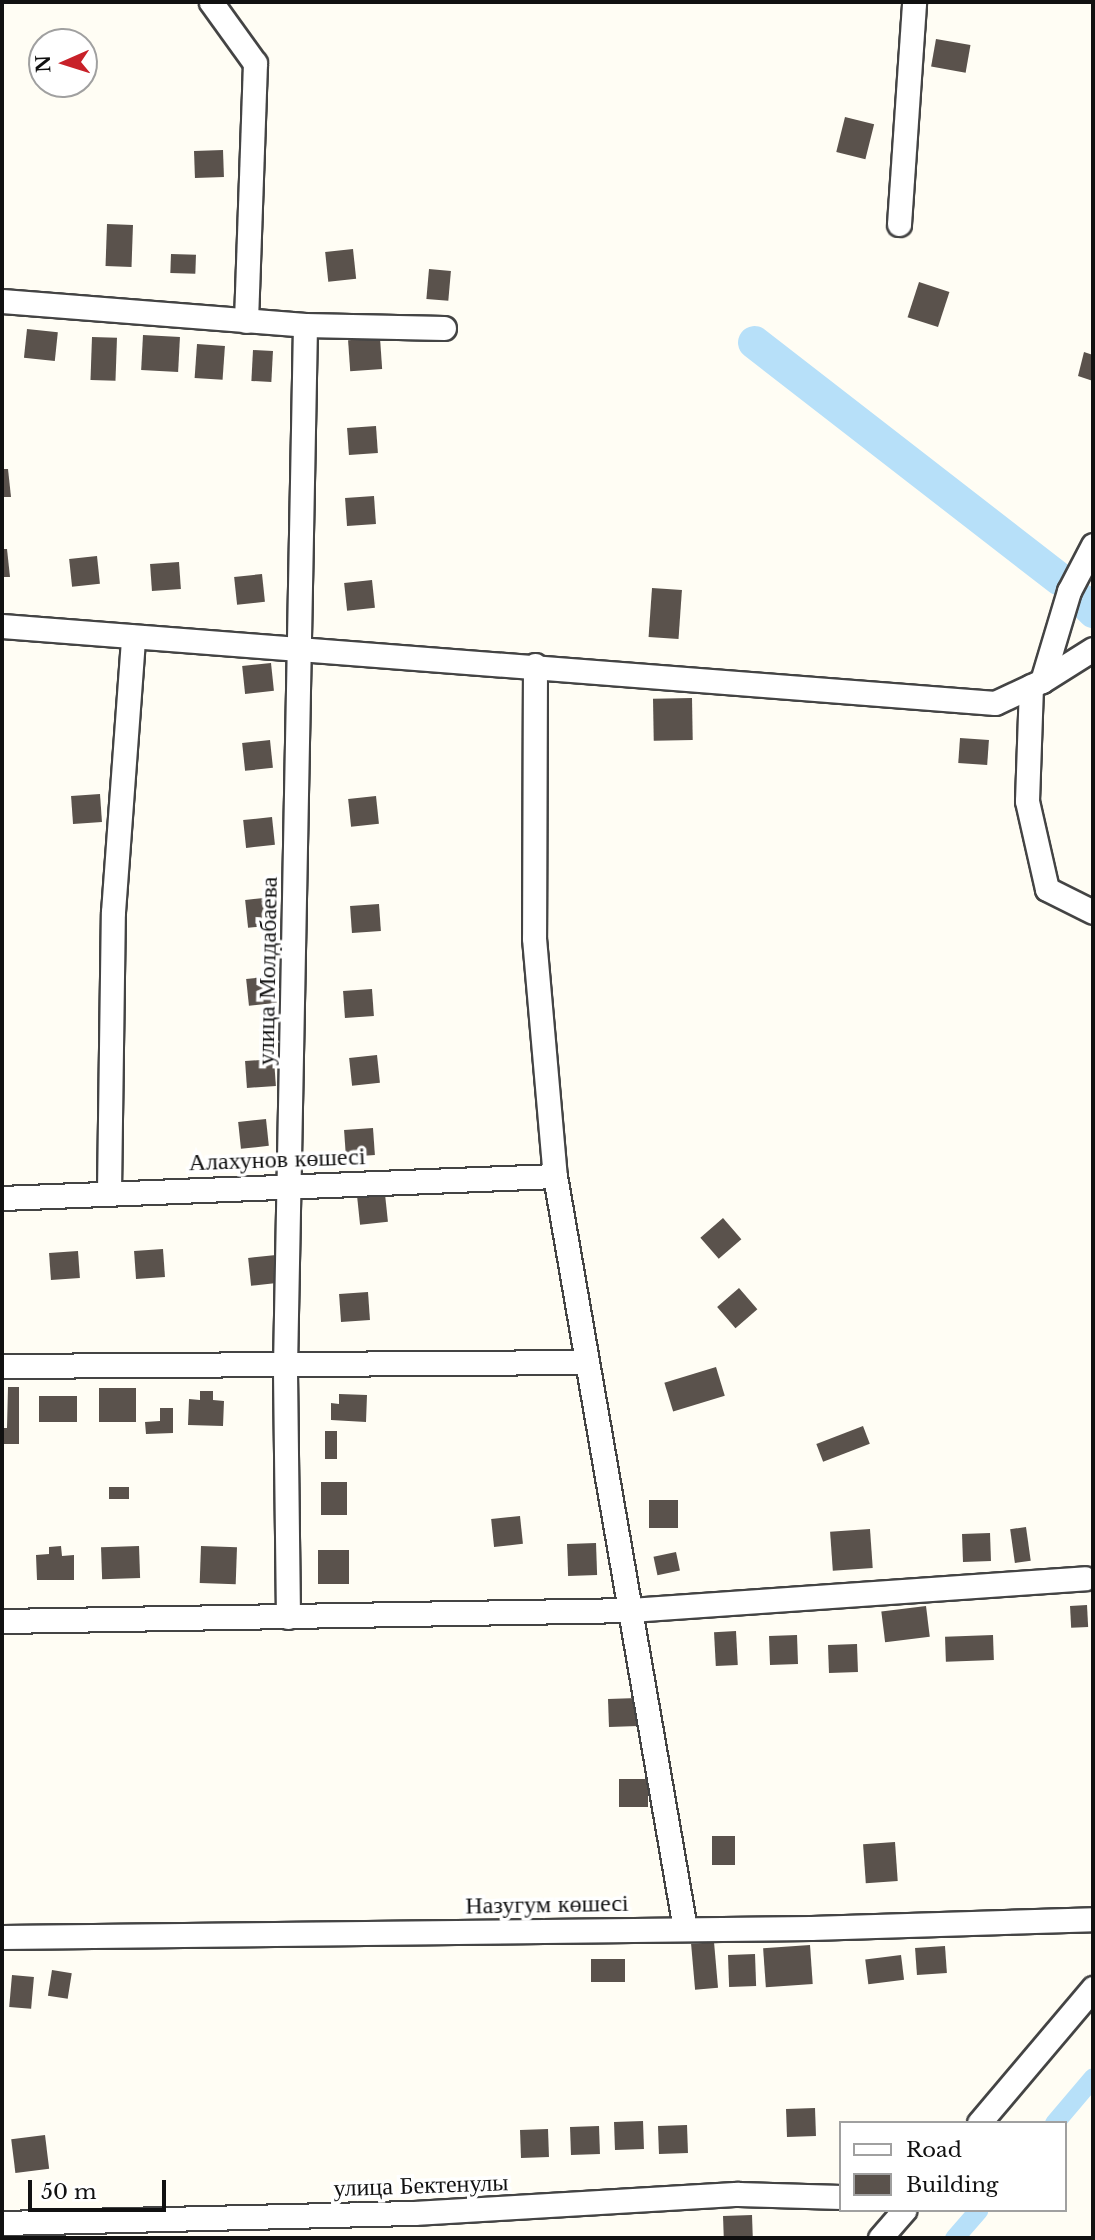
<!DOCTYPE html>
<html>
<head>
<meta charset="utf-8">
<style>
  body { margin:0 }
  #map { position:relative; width:1095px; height:2240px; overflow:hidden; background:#fffdf4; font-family:"Libre Baskerville",serif }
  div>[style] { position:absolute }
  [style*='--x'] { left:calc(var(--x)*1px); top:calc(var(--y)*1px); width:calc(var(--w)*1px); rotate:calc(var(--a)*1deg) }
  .canal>* { height:19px; margin:-9.5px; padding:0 9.5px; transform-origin:9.5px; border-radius:9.5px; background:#b7e0f9 }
  .river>* { height:33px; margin:-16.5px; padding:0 16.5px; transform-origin:16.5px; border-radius:16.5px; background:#b7e0f9 }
  .building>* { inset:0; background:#5a524c; transform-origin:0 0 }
  .roads { filter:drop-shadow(2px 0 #444) drop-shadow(-2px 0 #444) drop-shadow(0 2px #444) drop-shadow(0 -2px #444) }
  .minor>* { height:23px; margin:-11.5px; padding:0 11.5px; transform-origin:11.5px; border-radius:11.5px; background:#fff }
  span { translate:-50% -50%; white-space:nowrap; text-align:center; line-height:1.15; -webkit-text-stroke:7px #fff; paint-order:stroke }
  .street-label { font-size:24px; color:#111 }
  .frame { position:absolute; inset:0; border:4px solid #111; pointer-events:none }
  .legend { position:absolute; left:839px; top:2121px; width:228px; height:91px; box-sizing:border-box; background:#fff; border:2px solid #a0a0a0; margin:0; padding:9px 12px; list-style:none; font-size:21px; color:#111 }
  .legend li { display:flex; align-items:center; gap:14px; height:35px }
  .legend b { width:35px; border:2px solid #a0a0a0 }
  .north { position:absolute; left:28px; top:28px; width:70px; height:70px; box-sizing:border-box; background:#fff; border:2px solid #a0a0a0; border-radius:50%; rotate:267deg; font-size:19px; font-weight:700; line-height:28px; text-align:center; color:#111 }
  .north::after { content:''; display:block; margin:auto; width:24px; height:32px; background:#c82129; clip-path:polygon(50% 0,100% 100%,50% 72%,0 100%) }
  .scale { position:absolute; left:28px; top:2180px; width:138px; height:32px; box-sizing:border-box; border:4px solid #111; border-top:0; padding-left:9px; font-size:21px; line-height:24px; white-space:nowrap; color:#111; -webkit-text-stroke:5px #fff; paint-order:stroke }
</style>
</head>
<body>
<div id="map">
  <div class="canal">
    <i style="--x:1054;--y:2123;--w:60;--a:-49.7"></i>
    <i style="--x:954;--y:2238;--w:37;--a:-49"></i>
  </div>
  <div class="river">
    <i style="--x:754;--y:342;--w:386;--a:37.8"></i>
    <i style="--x:1082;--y:600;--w:16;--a:45"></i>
  </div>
  <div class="building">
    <i style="left:936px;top:39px;width:35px;height:28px;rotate:10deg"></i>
    <i style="left:845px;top:117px;width:30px;height:36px;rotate:14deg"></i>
    <i style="left:223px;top:150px;width:27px;height:29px;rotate:88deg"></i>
    <i style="left:107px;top:224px;width:26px;height:42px;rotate:2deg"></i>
    <i style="left:353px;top:249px;width:30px;height:28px;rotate:84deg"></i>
    <i style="left:171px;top:254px;width:25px;height:19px;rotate:2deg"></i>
    <i style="left:429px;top:269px;width:22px;height:30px;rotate:5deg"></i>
    <i style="left:919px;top:282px;width:32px;height:37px;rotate:18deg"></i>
    <i style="left:27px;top:329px;width:31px;height:29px;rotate:6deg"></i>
    <i style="left:143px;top:335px;width:37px;height:35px;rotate:3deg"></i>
    <i style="left:92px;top:337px;width:25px;height:43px;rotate:2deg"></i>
    <i style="left:380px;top:338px;width:31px;height:32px;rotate:86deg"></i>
    <i style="left:197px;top:344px;width:28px;height:34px;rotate:4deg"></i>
    <i style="left:253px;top:350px;width:20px;height:31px;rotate:3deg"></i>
    <i style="clip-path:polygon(1084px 352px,1093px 355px,1093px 381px,1078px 376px)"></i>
    <i style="left:376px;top:426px;width:27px;height:29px;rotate:86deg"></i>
    <i style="clip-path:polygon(2px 469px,8px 469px,11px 497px,2px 497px)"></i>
    <i style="left:374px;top:496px;width:28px;height:29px;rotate:86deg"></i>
    <i style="clip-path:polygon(2px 549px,7px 549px,10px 577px,2px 577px)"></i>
    <i style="left:97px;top:556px;width:28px;height:28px;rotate:84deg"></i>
    <i style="left:179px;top:562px;width:27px;height:29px;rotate:86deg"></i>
    <i style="left:262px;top:574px;width:28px;height:28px;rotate:84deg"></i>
    <i style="left:372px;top:580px;width:28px;height:28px;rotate:84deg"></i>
    <i style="left:652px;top:588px;width:30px;height:49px;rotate:4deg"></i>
    <i style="left:271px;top:663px;width:28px;height:29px;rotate:84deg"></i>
    <i style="left:692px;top:698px;width:42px;height:39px;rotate:89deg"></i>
    <i style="left:960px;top:738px;width:29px;height:25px;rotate:4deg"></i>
    <i style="left:270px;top:740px;width:28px;height:28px;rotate:84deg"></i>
    <i style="left:100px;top:794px;width:28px;height:29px;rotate:86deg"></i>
    <i style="left:376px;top:796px;width:28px;height:28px;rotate:84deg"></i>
    <i style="left:272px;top:817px;width:28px;height:29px;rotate:84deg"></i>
    <i style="left:273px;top:897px;width:28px;height:28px;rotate:84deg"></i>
    <i style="left:379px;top:904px;width:27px;height:29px;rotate:86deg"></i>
    <i style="left:274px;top:976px;width:27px;height:28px;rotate:84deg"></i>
    <i style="left:372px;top:989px;width:27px;height:29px;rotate:86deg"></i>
    <i style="left:377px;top:1055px;width:28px;height:28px;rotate:84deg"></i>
    <i style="left:274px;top:1059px;width:27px;height:29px;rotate:86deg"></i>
    <i style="left:266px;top:1119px;width:27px;height:28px;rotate:84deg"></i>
    <i style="left:373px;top:1128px;width:27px;height:29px;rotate:86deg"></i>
    <i style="left:385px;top:1194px;width:28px;height:28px;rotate:84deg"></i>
    <i style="left:723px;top:1218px;width:28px;height:30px;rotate:49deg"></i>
    <i style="left:163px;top:1249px;width:28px;height:29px;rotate:86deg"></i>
    <i style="left:78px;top:1251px;width:27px;height:29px;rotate:86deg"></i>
    <i style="left:276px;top:1255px;width:28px;height:28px;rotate:84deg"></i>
    <i style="left:739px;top:1288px;width:28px;height:29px;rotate:49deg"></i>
    <i style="left:368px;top:1292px;width:28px;height:29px;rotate:86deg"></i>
    <i style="left:716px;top:1367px;width:30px;height:54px;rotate:73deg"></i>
    <i style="clip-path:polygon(8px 1387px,19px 1387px,19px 1444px,2px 1444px,2px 1428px,7px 1428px)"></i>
    <i style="left:99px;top:1388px;width:37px;height:34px"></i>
    <i style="clip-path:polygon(200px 1391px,213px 1391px,213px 1400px,224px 1401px,223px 1426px,188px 1425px,189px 1399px,200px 1400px)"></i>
    <i style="clip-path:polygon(339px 1394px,367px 1395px,366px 1422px,331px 1420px,331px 1403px,339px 1404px)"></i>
    <i style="left:39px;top:1396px;width:38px;height:26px"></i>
    <i style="clip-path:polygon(160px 1408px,173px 1408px,173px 1433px,146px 1434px,145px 1422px,160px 1421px)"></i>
    <i style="left:863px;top:1426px;width:19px;height:50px;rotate:69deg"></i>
    <i style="left:325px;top:1431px;width:12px;height:28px"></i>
    <i style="left:321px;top:1482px;width:26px;height:33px"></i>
    <i style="left:129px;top:1487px;width:12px;height:20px;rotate:90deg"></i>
    <i style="left:649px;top:1500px;width:29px;height:28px"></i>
    <i style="left:520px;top:1516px;width:28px;height:29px;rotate:84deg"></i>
    <i style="left:1026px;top:1527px;width:34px;height:16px;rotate:82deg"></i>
    <i style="left:870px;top:1529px;width:39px;height:40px;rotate:86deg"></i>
    <i style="left:990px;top:1533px;width:28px;height:28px;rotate:88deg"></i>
    <i style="left:596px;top:1543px;width:32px;height:29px;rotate:88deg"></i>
    <i style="clip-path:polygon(61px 1546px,62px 1556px,74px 1555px,74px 1580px,37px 1580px,36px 1555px,49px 1554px,49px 1547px)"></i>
    <i style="left:139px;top:1546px;width:32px;height:38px;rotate:88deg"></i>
    <i style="left:201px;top:1546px;width:36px;height:37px;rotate:2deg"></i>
    <i style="left:318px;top:1550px;width:31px;height:34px"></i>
    <i style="left:676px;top:1552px;width:19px;height:23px;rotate:78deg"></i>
    <i style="left:1087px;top:1605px;width:22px;height:17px;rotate:87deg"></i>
    <i style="left:926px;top:1606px;width:31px;height:45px;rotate:83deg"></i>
    <i style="left:736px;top:1631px;width:34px;height:22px;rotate:87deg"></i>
    <i style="left:797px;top:1635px;width:29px;height:28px;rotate:88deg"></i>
    <i style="left:993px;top:1635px;width:25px;height:48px;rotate:88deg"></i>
    <i style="left:857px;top:1644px;width:28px;height:29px;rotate:88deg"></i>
    <i style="left:637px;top:1698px;width:28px;height:29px;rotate:88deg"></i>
    <i style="left:619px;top:1779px;width:29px;height:28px"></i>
    <i style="left:735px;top:1836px;width:29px;height:23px;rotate:90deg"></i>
    <i style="left:895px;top:1842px;width:39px;height:32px;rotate:86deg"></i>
    <i style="left:714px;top:1942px;width:46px;height:23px;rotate:85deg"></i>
    <i style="left:810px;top:1945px;width:39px;height:47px;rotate:86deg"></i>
    <i style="left:945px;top:1946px;width:27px;height:30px;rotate:86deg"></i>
    <i style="left:755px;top:1954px;width:32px;height:27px;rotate:88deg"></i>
    <i style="left:901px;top:1955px;width:25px;height:36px;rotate:83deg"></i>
    <i style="left:625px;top:1959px;width:23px;height:34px;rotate:90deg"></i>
    <i style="left:52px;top:1970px;width:20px;height:26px;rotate:9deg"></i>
    <i style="left:12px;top:1975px;width:22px;height:32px;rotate:5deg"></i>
    <i style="left:815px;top:2108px;width:28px;height:29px;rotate:88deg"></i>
    <i style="left:643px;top:2121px;width:28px;height:29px;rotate:88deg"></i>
    <i style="left:687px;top:2125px;width:28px;height:29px;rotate:88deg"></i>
    <i style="left:599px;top:2126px;width:28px;height:29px;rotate:88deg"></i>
    <i style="left:548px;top:2129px;width:28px;height:28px;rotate:88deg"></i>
    <i style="left:45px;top:2135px;width:34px;height:34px;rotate:83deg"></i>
    <i style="left:752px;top:2215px;width:23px;height:29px;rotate:88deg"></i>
  </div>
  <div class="roads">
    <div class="minor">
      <i style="--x:211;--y:2;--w:75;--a:54.2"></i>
      <i style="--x:255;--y:63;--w:258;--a:92"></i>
      <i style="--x:899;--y:224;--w:223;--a:-86.1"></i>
      <i style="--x:2;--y:301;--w:304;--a:4.5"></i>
      <i style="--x:305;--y:325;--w:139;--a:1.2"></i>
      <i style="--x:2;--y:626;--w:996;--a:4.43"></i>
      <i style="--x:995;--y:703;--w:52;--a:-25.1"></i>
      <i style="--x:1042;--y:681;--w:94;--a:-73.3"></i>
      <i style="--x:1069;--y:591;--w:52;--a:-62.4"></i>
      <i style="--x:535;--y:665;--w:273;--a:90.2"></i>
      <i style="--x:534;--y:938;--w:239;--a:85"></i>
      <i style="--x:555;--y:1176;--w:764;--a:80.2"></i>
      <i style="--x:1042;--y:681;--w:60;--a:-32.1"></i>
      <i style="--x:1031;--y:686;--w:115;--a:92"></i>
      <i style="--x:1027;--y:801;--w:90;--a:77.2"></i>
      <i style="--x:1047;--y:889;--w:51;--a:26.6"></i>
      <i style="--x:109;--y:1191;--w:279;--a:-89.2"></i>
      <i style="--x:113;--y:912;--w:276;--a:-85.8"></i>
      <i style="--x:2;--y:1198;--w:553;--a:-2.28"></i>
      <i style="--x:2;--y:1366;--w:583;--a:-0.39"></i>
      <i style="--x:288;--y:1617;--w:250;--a:-90.7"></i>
      <i style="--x:285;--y:1367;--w:1042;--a:-88.9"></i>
      <i style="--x:2;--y:1621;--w:629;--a:-1"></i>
      <i style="--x:631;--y:1610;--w:455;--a:-4"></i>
      <i style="--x:2;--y:1937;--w:809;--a:-0.64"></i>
      <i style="--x:811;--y:1928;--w:282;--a:-1.8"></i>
      <i style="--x:979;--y:2123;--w:177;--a:-49.8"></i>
      <i style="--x:2;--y:2223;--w:412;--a:-1.4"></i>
      <i style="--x:414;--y:2213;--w:325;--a:-3.4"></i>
      <i style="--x:738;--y:2194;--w:103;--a:1.7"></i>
      <i style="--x:880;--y:2238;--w:37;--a:-49"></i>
    </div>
  </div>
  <div class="street-label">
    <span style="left:267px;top:971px;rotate:-89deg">улица Молдабаева</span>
    <span style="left:277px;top:1159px;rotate:-2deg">Алахунов көшесі</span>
    <span style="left:547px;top:1904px;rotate:-1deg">Назугум көшесі</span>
    <span style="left:421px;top:2185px;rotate:-2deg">улица Бектенулы</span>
  </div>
  <div class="frame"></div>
  <ul class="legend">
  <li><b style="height:9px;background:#fff"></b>Road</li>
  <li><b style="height:19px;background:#5a524c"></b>Building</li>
  </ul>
  <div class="north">N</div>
  <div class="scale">50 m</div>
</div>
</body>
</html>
